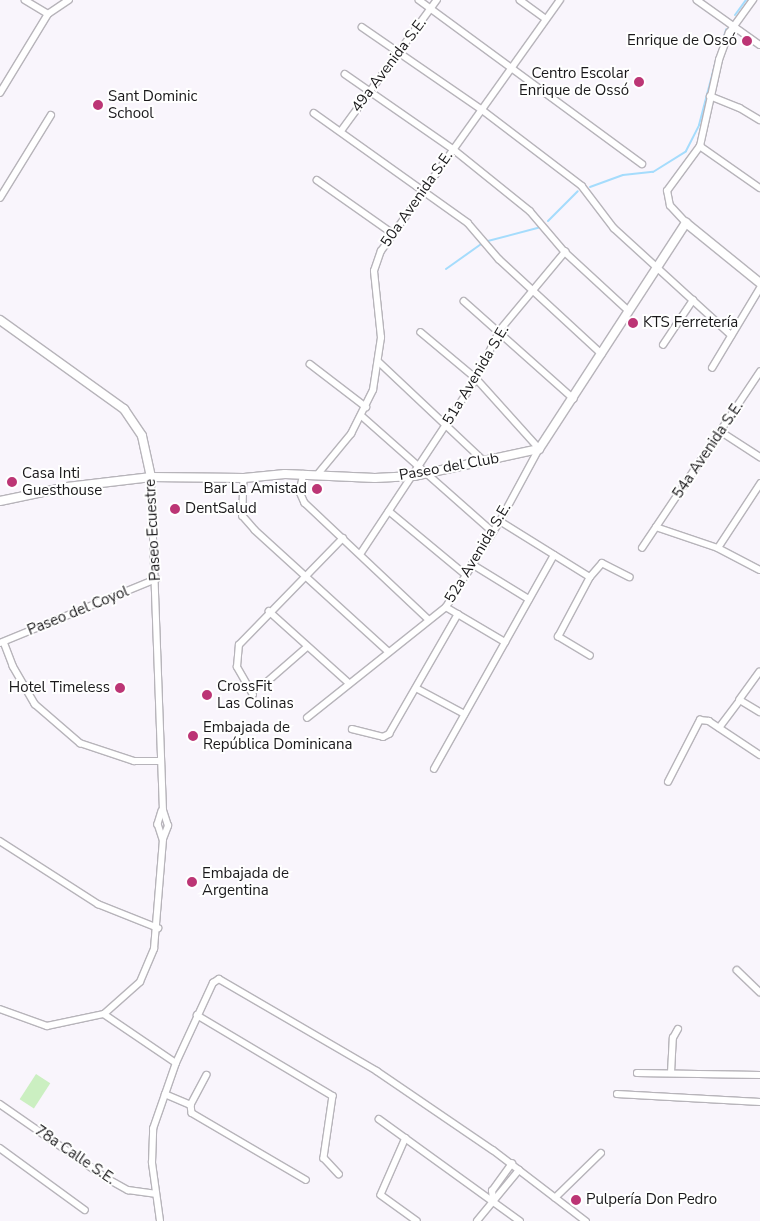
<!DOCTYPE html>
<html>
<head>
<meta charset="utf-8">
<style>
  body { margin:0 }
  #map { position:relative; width:760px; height:1221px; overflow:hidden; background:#f9f5fc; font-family:"Nunito Sans",sans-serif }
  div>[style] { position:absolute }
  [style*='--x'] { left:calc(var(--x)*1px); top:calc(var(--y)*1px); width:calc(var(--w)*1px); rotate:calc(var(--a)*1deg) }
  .green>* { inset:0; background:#cbefc1; transform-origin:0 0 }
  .stream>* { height:2px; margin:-1px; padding:0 1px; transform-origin:1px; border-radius:1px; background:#a5dcfc }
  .roads { filter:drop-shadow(1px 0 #b7b4ba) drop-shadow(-1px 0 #b7b4ba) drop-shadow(0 1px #b7b4ba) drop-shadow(0 -1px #b7b4ba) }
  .street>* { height:5.5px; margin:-2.75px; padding:0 2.75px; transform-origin:2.75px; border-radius:2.75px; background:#fff }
  .secondary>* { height:8px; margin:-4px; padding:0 4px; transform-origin:4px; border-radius:4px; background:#fff }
  .dots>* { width:14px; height:14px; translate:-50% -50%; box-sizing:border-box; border:2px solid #fff; border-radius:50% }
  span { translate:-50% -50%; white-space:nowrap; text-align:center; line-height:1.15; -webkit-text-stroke:4px #fff; paint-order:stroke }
  .poi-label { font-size:15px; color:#1a191b }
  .right { translate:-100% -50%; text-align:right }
  .left { translate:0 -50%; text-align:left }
  .street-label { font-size:15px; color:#1a191b }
</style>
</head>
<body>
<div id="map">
  <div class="green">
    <i style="left:36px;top:1074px;width:17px;height:30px;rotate:33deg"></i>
  </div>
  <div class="stream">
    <i style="--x:735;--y:15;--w:19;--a:-54"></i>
    <i style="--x:718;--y:56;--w:28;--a:-73"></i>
    <i style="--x:590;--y:187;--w:35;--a:-20"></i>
    <i style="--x:623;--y:175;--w:30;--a:-6"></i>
    <i style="--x:653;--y:172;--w:39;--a:-32"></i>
    <i style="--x:686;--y:151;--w:29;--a:-63"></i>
    <i style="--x:699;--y:125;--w:67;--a:-75.3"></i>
    <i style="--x:548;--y:221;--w:42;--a:-45"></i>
    <i style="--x:446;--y:269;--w:47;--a:-35.4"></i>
    <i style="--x:484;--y:242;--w:59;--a:-14.7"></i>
  </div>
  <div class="roads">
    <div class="street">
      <i style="--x:25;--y:0;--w:27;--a:31"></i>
      <i style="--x:419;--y:0;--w:277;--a:36.3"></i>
      <i style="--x:520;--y:0;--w:32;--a:36"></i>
      <i style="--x:697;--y:0;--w:77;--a:35.5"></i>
      <i style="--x:362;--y:27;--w:145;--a:34.6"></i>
      <i style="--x:481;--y:109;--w:127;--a:37.3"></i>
      <i style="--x:582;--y:186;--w:53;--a:52.7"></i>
      <i style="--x:614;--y:228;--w:159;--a:42.4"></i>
      <i style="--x:345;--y:74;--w:131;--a:34.8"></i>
      <i style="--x:453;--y:149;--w:99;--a:38.8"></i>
      <i style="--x:530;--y:211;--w:54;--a:49.5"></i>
      <i style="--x:565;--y:252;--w:87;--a:42.7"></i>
      <i style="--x:0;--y:93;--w:92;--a:-58.7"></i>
      <i style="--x:48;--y:14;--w:25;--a:-34"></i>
      <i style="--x:710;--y:96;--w:32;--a:22"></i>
      <i style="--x:740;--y:108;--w:23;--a:31"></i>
      <i style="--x:314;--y:113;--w:189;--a:35.5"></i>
      <i style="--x:468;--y:223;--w:48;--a:49.3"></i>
      <i style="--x:499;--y:259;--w:140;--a:42.7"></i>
      <i style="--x:341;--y:131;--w:162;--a:-53.8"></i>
      <i style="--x:700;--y:146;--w:73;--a:35"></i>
      <i style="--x:317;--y:180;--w:92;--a:35.2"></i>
      <i style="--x:0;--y:198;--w:97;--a:-58.4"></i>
      <i style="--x:686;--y:223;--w:23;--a:-133"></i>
      <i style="--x:670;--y:206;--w:15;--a:-101"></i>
      <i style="--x:667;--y:191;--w:56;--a:-53.7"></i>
      <i style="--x:700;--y:146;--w:88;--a:-77.5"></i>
      <i style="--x:719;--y:60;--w:29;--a:-70"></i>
      <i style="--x:729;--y:33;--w:41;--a:-54"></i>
      <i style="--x:464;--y:301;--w:147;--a:41.7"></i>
      <i style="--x:663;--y:345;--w:54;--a:-56.3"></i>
      <i style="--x:379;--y:362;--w:144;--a:43.3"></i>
      <i style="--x:310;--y:364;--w:71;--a:37.5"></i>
      <i style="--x:712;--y:368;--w:93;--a:-59"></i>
      <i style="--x:362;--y:416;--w:175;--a:41.5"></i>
      <i style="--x:720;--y:431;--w:48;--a:33"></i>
      <i style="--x:304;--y:474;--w:18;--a:103"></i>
      <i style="--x:300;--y:492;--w:12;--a:66"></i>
      <i style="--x:305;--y:503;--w:169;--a:43.3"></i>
      <i style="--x:318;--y:474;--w:52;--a:-50.5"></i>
      <i style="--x:351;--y:434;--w:49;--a:-63.4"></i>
      <i style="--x:373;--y:390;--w:53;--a:-81.3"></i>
      <i style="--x:381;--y:338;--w:67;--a:-96"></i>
      <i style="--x:374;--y:271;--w:21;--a:-71"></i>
      <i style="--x:381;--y:251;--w:308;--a:-54.5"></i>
      <i style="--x:244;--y:478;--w:38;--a:92"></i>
      <i style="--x:243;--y:516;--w:18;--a:49"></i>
      <i style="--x:255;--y:530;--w:180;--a:42.3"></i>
      <i style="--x:389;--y:511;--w:99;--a:39.7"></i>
      <i style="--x:500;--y:521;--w:106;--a:31.9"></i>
      <i style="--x:590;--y:577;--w:18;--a:-49"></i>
      <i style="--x:602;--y:563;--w:31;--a:27"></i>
      <i style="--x:656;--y:527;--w:65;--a:18.7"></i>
      <i style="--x:718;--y:548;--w:47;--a:27.6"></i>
      <i style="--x:642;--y:548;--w:212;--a:-56.2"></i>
      <i style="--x:718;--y:548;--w:77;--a:-56.7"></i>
      <i style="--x:361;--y:553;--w:209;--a:-56.5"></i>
      <i style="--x:476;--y:379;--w:55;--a:-63.9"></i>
      <i style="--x:500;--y:330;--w:102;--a:-50.2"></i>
      <i style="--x:472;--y:564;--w:67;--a:31.6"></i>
      <i style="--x:446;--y:607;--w:69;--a:30.7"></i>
      <i style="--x:269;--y:611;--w:108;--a:42"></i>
      <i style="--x:4;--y:642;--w:26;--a:69"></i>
      <i style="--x:13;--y:666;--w:44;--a:59.9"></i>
      <i style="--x:35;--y:704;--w:60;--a:40.9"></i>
      <i style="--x:80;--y:743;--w:57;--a:18.4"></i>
      <i style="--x:134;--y:761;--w:27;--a:0"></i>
      <i style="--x:0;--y:643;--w:169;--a:-22.3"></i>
      <i style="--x:590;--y:656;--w:37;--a:-149"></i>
      <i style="--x:558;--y:637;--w:68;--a:-61.9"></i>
      <i style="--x:760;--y:672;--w:34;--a:126"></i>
      <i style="--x:740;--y:700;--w:23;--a:31"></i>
      <i style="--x:268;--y:681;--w:52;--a:-41.1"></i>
      <i style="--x:416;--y:688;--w:55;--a:28"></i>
      <i style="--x:253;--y:695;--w:32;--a:-120"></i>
      <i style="--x:237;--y:667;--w:22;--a:-85"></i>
      <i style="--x:239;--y:645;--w:149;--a:-45.8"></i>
      <i style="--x:307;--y:718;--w:178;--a:-38.6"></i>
      <i style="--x:446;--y:607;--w:102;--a:-57.9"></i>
      <i style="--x:500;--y:521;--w:82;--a:-61.6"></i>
      <i style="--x:539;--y:449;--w:94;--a:-132"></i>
      <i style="--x:476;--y:379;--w:72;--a:-140.1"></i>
      <i style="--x:719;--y:728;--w:35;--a:-53"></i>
      <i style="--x:352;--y:729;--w:32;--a:14"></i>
      <i style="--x:383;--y:737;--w:7;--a:-27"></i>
      <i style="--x:389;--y:734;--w:138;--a:-60.1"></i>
      <i style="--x:434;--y:769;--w:245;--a:-60.7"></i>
      <i style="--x:668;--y:782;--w:70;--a:-62.7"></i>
      <i style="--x:700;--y:720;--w:9;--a:6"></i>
      <i style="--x:709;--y:721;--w:61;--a:33.7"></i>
      <i style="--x:162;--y:811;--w:14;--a:107"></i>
      <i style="--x:158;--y:824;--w:16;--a:72"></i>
      <i style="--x:0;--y:841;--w:117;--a:32.7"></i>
      <i style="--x:98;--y:904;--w:65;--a:21.8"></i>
      <i style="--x:737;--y:970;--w:32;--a:44"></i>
      <i style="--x:0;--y:1009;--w:50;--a:19.9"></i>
      <i style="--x:47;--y:1026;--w:58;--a:-11.9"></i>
      <i style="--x:104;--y:1014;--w:48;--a:-41.6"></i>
      <i style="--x:140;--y:982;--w:36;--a:-67"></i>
      <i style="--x:154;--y:949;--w:110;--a:-85.3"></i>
      <i style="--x:163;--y:839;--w:14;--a:-69"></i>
      <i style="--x:168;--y:826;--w:16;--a:-108"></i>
      <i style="--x:163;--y:811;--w:334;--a:-92.1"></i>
      <i style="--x:104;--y:1014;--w:87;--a:34.2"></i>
      <i style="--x:197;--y:1015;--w:158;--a:30.8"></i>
      <i style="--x:333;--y:1096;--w:63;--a:98.3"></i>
      <i style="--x:324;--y:1158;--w:22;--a:47"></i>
      <i style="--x:637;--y:1073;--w:123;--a:0.9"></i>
      <i style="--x:671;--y:1073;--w:35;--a:-87"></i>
      <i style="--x:673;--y:1038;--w:10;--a:-61"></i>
      <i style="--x:207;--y:1075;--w:34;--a:118"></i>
      <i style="--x:191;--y:1105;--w:8;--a:83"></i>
      <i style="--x:192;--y:1113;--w:132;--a:30.4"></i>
      <i style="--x:165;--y:1094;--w:28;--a:23"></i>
      <i style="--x:617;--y:1094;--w:143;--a:3.2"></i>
      <i style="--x:0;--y:1104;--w:131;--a:34.8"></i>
      <i style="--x:108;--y:1179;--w:23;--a:29"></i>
      <i style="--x:128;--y:1190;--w:27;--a:8"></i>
      <i style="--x:379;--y:1119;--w:174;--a:35.9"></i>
      <i style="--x:406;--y:1138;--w:62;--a:113.7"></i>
      <i style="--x:381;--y:1195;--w:44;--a:35.8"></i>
      <i style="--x:0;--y:1148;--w:105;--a:36.1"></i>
      <i style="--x:555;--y:1198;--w:64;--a:-44.4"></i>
      <i style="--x:493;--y:1200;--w:9;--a:-96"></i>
      <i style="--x:492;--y:1191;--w:34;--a:-54"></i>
      <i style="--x:160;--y:1221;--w:59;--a:-97.9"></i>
      <i style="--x:152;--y:1163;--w:34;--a:-88"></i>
      <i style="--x:153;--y:1129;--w:70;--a:-70.8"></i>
      <i style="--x:176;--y:1063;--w:88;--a:-65.2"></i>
      <i style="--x:213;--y:983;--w:7;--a:-34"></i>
      <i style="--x:219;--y:979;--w:183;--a:30.2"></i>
      <i style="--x:377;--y:1071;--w:140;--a:34.3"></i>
      <i style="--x:493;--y:1150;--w:117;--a:37.4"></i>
      <i style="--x:477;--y:1221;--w:66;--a:-50.5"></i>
    </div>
    <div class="secondary">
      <i style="--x:0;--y:320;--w:153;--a:35.7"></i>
      <i style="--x:124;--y:409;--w:32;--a:56"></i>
      <i style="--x:142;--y:436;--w:42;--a:77.6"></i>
      <i style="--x:0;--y:501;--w:68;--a:-11.8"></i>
      <i style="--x:67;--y:487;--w:85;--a:-6.8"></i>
      <i style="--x:151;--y:477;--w:93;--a:0.6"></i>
      <i style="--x:244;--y:478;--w:41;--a:-5.6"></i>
      <i style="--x:285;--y:474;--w:90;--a:2.5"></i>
      <i style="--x:375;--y:478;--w:39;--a:-3"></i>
      <i style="--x:414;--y:476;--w:128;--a:-12.2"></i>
      <i style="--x:539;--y:449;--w:270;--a:-57"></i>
      <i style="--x:686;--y:223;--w:95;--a:39"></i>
    </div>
  </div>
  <div class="dots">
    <i style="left:747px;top:41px;background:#bc3575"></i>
    <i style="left:639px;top:82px;background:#bc3575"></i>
    <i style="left:98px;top:105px;background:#bc3575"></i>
    <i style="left:633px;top:323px;background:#bc3575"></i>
    <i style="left:12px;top:482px;background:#bc3575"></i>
    <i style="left:317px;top:489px;background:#bc3575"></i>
    <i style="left:175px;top:509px;background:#bc3575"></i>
    <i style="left:120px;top:688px;background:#bc3575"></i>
    <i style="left:207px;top:695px;background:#bc3575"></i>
    <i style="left:193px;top:736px;background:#bc3575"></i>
    <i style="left:192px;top:882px;background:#bc3575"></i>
    <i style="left:576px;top:1200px;background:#bc3575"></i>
  </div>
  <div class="poi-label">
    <span class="right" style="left:737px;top:41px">Enrique de Ossó</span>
    <span class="right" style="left:629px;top:82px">Centro Escolar<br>Enrique de Ossó</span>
    <span class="left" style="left:108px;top:105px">Sant Dominic<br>School</span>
    <span class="left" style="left:643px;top:323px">KTS Ferretería</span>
    <span class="left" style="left:22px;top:482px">Casa Inti<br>Guesthouse</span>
    <span class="right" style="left:307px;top:489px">Bar La Amistad</span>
    <span class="left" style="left:185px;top:509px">DentSalud</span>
    <span class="left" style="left:217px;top:695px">CrossFit<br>Las Colinas</span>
    <span class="right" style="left:110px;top:688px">Hotel Timeless</span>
    <span class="left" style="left:203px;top:736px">Embajada de<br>República Dominicana</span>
    <span class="left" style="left:202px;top:882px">Embajada de<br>Argentina</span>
    <span class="left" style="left:586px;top:1200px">Pulpería Don Pedro</span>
  </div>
  <div class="street-label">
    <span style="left:389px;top:65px;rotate:-53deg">49a Avenida S.E.</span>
    <span style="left:417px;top:199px;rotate:-55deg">50a Avenida S.E.</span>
    <span style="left:476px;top:375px;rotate:-59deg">51a Avenida S.E.</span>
    <span style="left:708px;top:450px;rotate:-56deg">54a Avenida S.E.</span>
    <span style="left:449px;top:467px;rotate:-10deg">Paseo del Club</span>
    <span style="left:153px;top:530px;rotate:-93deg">Paseo Ecuestre</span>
    <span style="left:478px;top:553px;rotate:-59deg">52a Avenida S.E.</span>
    <span style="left:78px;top:611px;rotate:-22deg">Paseo del Coyol</span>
    <span style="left:75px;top:1155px;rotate:34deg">78a Calle S.E.</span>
  </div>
</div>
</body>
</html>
